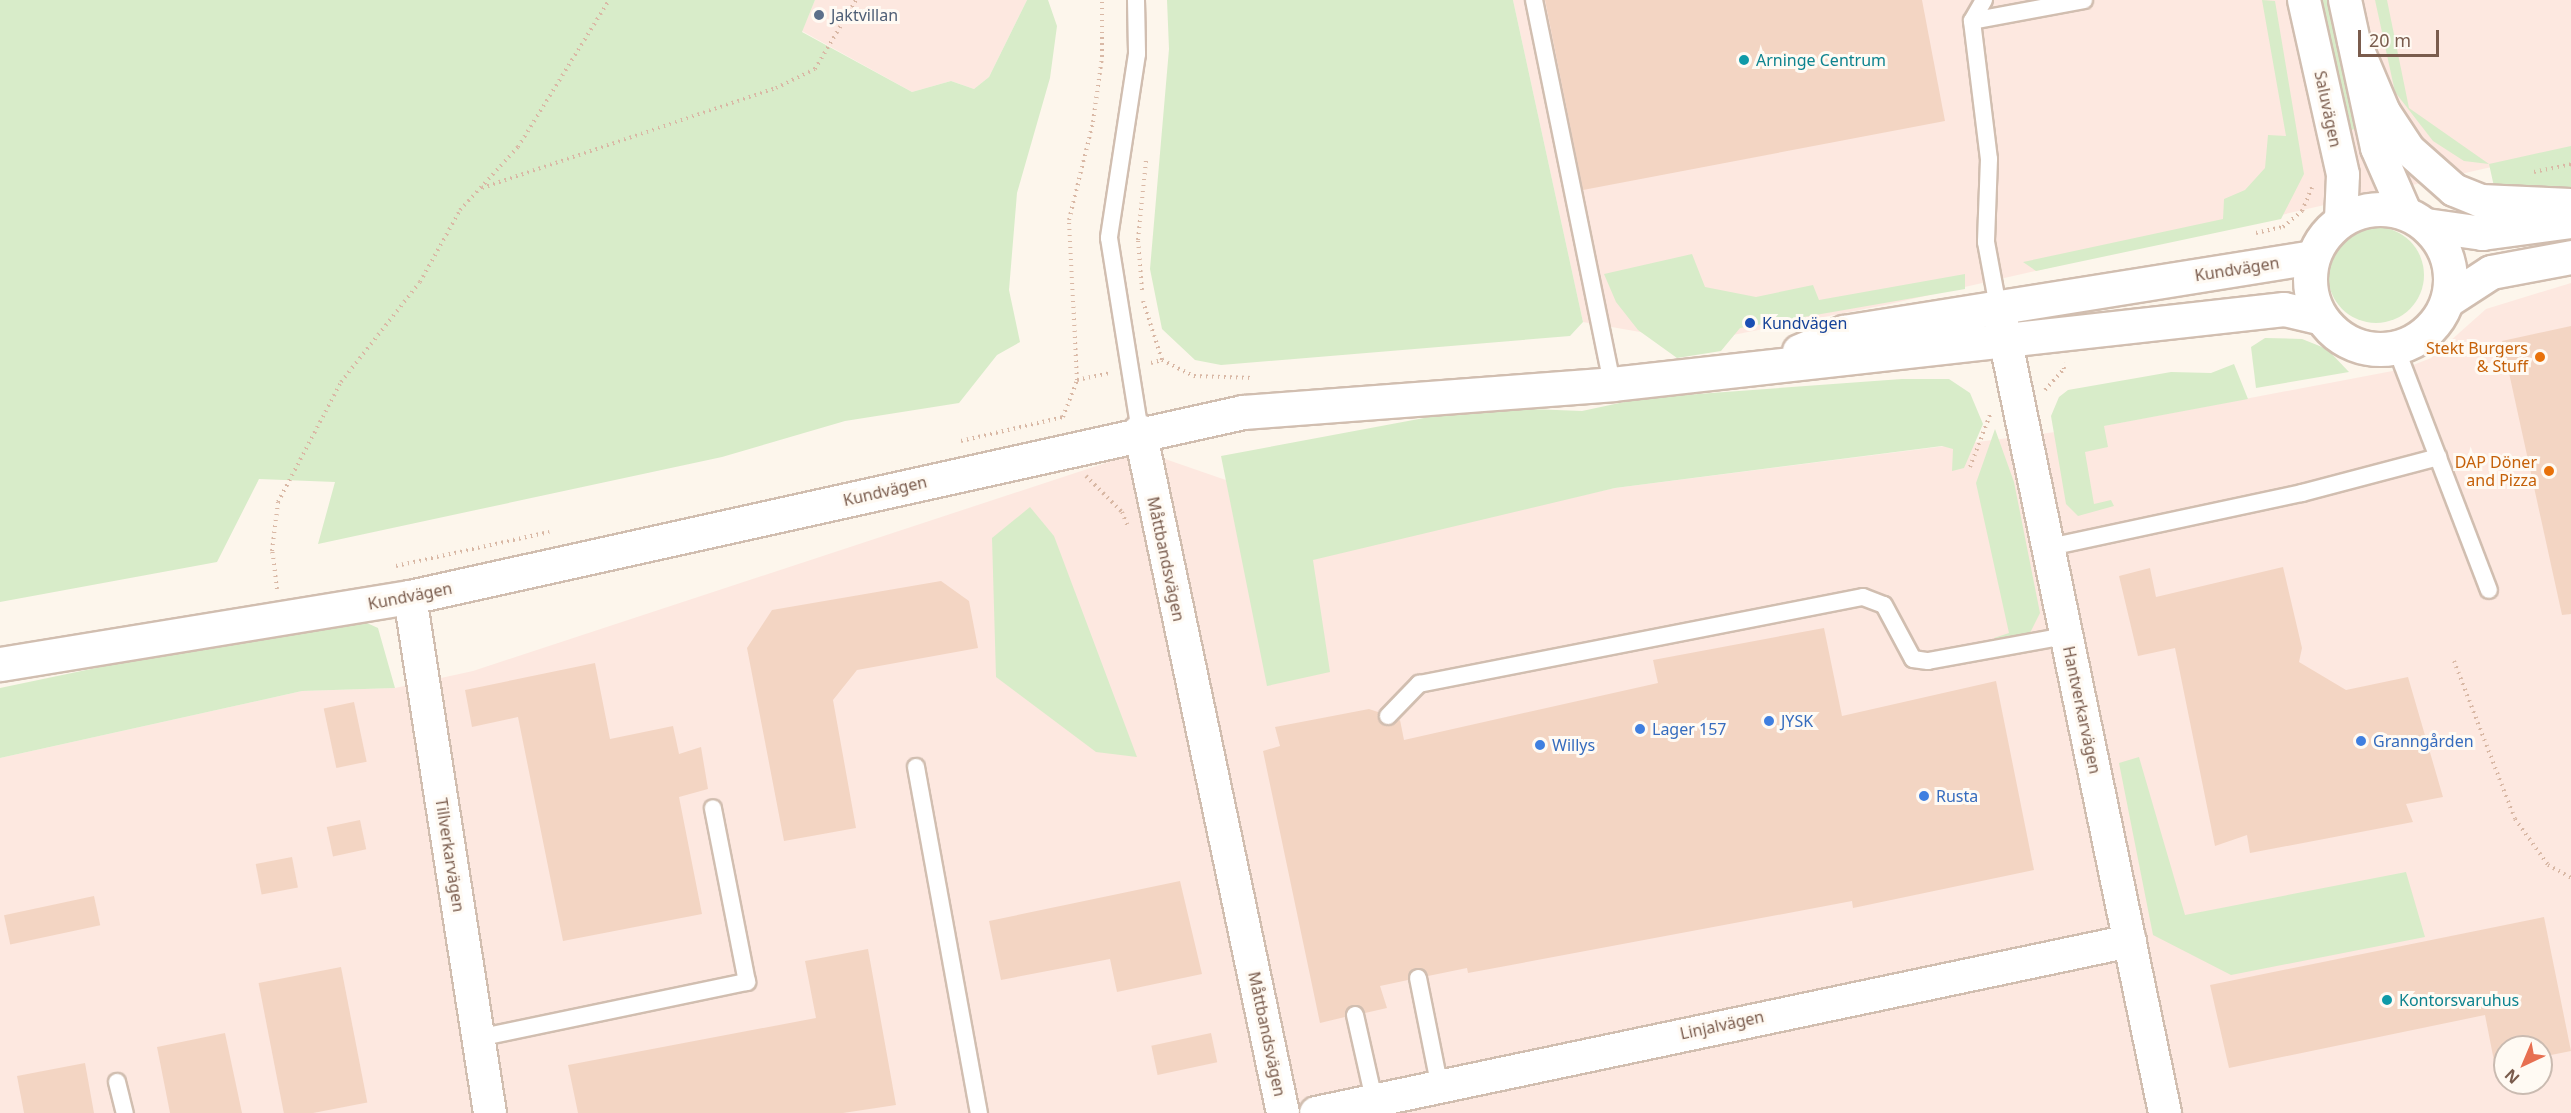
<!DOCTYPE html>
<html>
<head>
<meta charset="utf-8">
<style>
  body { margin:0 }
  #map { position:relative; width:2571px; height:1113px; overflow:hidden; background:#fdf6ec; font-family:"Noto Sans",sans-serif }
  div>[style] { position:absolute }
  [style*='--x'] { left:calc(var(--x)*1px); top:calc(var(--y)*1px); width:calc(var(--w)*1px); rotate:calc(var(--a)*1deg) }
  .commercial>* { inset:0; background:#fde8e0 }
  .green>* { inset:0; background:#d8ecc9 }
  .round { border-radius:50% }
  .building>* { inset:0; background:#f3d5c3; transform-origin:0 0 }
  .path>* { height:4px; margin-top:-2px; transform-origin:0; background:repeating-linear-gradient(90deg,#d9b8a5 0 1.5px,transparent 0 6px) }
  .roads { filter:drop-shadow(2px 0 #d1beb0) drop-shadow(-2px 0 #d1beb0) drop-shadow(0 2px #d1beb0) drop-shadow(0 -2px #d1beb0) }
  .lane>* { height:16px; margin:-8px; padding:0 8px; transform-origin:8px; border-radius:8px; background:#fff }
  .street>* { height:32px; margin:-16px; padding:0 16px; transform-origin:16px; border-radius:16px; background:#fff }
  .secondary>* { height:33px; margin:-16.5px; padding:0 16.5px; transform-origin:16.5px; border-radius:16.5px; background:#fff }
  .secondary>.ring { margin:-16.5px; padding:0; box-sizing:content-box; background:none; border:33px solid #fff; border-radius:50% }
  .dots>* { width:16px; height:16px; translate:-50% -50%; box-sizing:border-box; border:3px solid #fffaf3; border-radius:50% }
  span { translate:-50% -50%; white-space:nowrap; text-align:center; line-height:1.15; -webkit-text-stroke:6px #fffaf3; paint-order:stroke }
  .service-label { font-size:16px; color:#4e5e75 }
  .left { translate:0 -50%; text-align:left }
  .culture-label { font-size:16px; color:#0d838f }
  .street-label { font-size:16px; color:#7a5c4d }
  .transit-label { font-size:16px; color:#164399 }
  .food-label { font-size:16px; color:#c56008 }
  .right { translate:-100% -50%; text-align:right }
  .shop-label { font-size:16px; color:#366cbe }
  .north { position:absolute; left:2493px; top:1035px; width:60px; height:60px; box-sizing:border-box; background:#fffaf3; border:2px solid #cabbb1; border-radius:50%; rotate:224deg; font-size:16px; font-weight:700; line-height:24px; text-align:center; color:#7a5c4d }
  .north::after { content:''; display:block; margin:auto; width:21px; height:27px; background:#e76f51; clip-path:polygon(50% 0,100% 100%,50% 72%,0 100%) }
  .scale { position:absolute; left:2358px; top:30px; width:81px; height:27px; box-sizing:border-box; border:3px solid #7a5c4d; border-top:0; padding-left:8px; font-size:18px; line-height:21px; white-space:nowrap; color:#7a5c4d; -webkit-text-stroke:4px #fffaf3; paint-order:stroke }
</style>
</head>
<body>
<div id="map">
  <div class="commercial">
    <i style="clip-path:polygon(815px 0,1027px 0,989px 77px,974px 89px,951px 81px,912px 92px,802px 31px)"></i>
    <i style="clip-path:polygon(1513px 0,2571px 0,2571px 149px,1890px 304px,1697px 342px,1583px 322px)"></i>
    <i style="clip-path:polygon(evenodd,2571px 283px,2571px 1113px,0 1113px,0 758px,302px 691px,395px 688px,473px 671px,1142px 451px,1391px 537px,1615px 488px,2103px 426px,2403px 369px,2431px 358px,2486px 309px,2571px 283px,2505px 1047px,2541px 1047px,2541px 1083px,2505px 1083px,2505px 1047px)"></i>
  </div>
  <div class="green">
    <i style="clip-path:polygon(0 0,815px 0,802px 32px,912px 92px,951px 81px,974px 89px,989px 77px,1027px 0,1048px 0,1057px 26px,1050px 78px,1017px 193px,1009px 290px,1020px 342px,997px 355px,959px 403px,845px 421px,722px 457px,318px 544px,335px 482px,259px 479px,217px 562px,0 602px)"></i>
    <i style="clip-path:polygon(1167px 0,1513px 0,1583px 322px,1570px 336px,1221px 365px,1195px 360px,1162px 329px,1150px 269px,1169px 49px)"></i>
    <i style="clip-path:polygon(2262px 0,2275px 1px,2304px 174px,2281px 219px,2036px 271px,2023px 262px,2223px 219px,2224px 199px,2245px 190px,2265px 168px,2268px 135px,2286px 136px)"></i>
    <i style="clip-path:polygon(2317px 0,2328px 0,2355px 129px,2346px 131px)"></i>
    <i style="clip-path:polygon(2375px 0,2387px 0,2409px 108px,2489px 164px,2571px 146px,2571px 190px,2495px 191px,2489px 164px,2464px 161px,2433px 141px,2395px 92px)"></i>
    <i class="round" style="left:2328px;top:227px;width:96px;height:96px"></i>
    <i style="clip-path:polygon(1692px 254px,1705px 287px,1756px 297px,1813px 285px,1819px 300px,1965px 274px,1965px 289px,1740px 328px,1721px 351px,1677px 358px,1638px 330px,1616px 302px,1604px 274px)"></i>
    <i style="clip-path:polygon(2265px 338px,2302px 339px,2327px 349px,2349px 372px,2256px 388px,2251px 347px)"></i>
    <i style="clip-path:polygon(2234px 364px,2248px 399px,2104px 426px,2108px 447px,2085px 452px,2094px 504px,2111px 500px,2114px 506px,2078px 516px,2066px 504px,2051px 416px,2059px 397px,2068px 390px,2171px 372px,2211px 373px)"></i>
    <i style="clip-path:polygon(1902px 379px,1949px 379px,1970px 393px,1983px 424px,1964px 468px,1952px 471px,1953px 449px,1942px 446px,1615px 488px,1313px 560px,1330px 672px,1267px 686px,1221px 456px,1483px 407px,1582px 411px,1643px 398px)"></i>
    <i style="clip-path:polygon(1995px 429px,2014px 482px,2040px 613px,2030px 633px,1999px 642px,1994px 638px,2009px 633px,1976px 483px)"></i>
    <i style="clip-path:polygon(1030px 507px,1054px 536px,1137px 757px,1096px 752px,996px 677px,992px 538px)"></i>
    <i style="clip-path:polygon(358px 619px,378px 628px,395px 688px,302px 691px,0 758px,0 688px,316px 622px)"></i>
    <i style="clip-path:polygon(2139px 757px,2185px 915px,2406px 872px,2425px 937px,2231px 975px,2153px 935px,2119px 763px)"></i>
  </div>
  <div class="building">
    <i style="clip-path:polygon(1545px 0,1922px 0,1945px 121px,1583px 190px)"></i>
    <i style="clip-path:polygon(2571px 326px,2571px 614px,2562px 615px,2502px 341px)"></i>
    <i style="clip-path:polygon(2283px 567px,2302px 648px,2299px 662px,2346px 690px,2408px 677px,2443px 797px,2406px 804px,2413px 822px,2250px 853px,2247px 835px,2215px 846px,2175px 648px,2138px 656px,2119px 576px,2150px 568px,2156px 597px)"></i>
    <i style="clip-path:polygon(941px 581px,969px 601px,978px 648px,857px 670px,833px 700px,856px 828px,784px 841px,747px 648px,772px 610px)"></i>
    <i style="clip-path:polygon(1824px 628px,1842px 716px,1996px 681px,2034px 870px,1853px 908px,1852px 901px,1468px 973px,1467px 968px,1428px 976px,1415px 968px,1408px 980px,1380px 986px,1387px 1008px,1365px 1013px,1353px 1005px,1345px 1017px,1320px 1023px,1263px 751px,1280px 746px,1275px 727px,1369px 709px,1378px 712px,1385px 726px,1400px 720px,1404px 740px,1658px 683px,1653px 660px)"></i>
    <i style="clip-path:polygon(595px 663px,610px 739px,673px 726px,679px 754px,701px 747px,708px 789px,679px 797px,702px 914px,563px 941px,518px 717px,472px 727px,465px 690px)"></i>
    <i style="left:354px;top:702px;width:61px;height:31px;rotate:78deg"></i>
    <i style="left:360px;top:820px;width:30px;height:34px;rotate:78deg"></i>
    <i style="left:292px;top:857px;width:31px;height:37px;rotate:79deg"></i>
    <i style="clip-path:polygon(1180px 881px,1202px 974px,1117px 992px,1110px 959px,1001px 980px,989px 921px)"></i>
    <i style="left:94px;top:896px;width:30px;height:92px;rotate:78deg"></i>
    <i style="clip-path:polygon(2544px 917px,2571px 1051px,2541px 1057px,2541px 1047px,2505px 1047px,2505px 1064px,2495px 1066px,2485px 1015px,2229px 1068px,2210px 985px)"></i>
    <i style="clip-path:polygon(868px 949px,896px 1105px,843px 1113px,578px 1113px,568px 1065px,816px 1018px,805px 961px)"></i>
    <i style="left:341px;top:967px;width:138px;height:84px;rotate:79deg"></i>
    <i style="clip-path:polygon(225px 1033px,242px 1113px,170px 1113px,157px 1047px)"></i>
    <i style="left:1211px;top:1033px;width:30px;height:61px;rotate:78deg"></i>
    <i style="clip-path:polygon(85px 1063px,94px 1113px,24px 1113px,17px 1076px)"></i>
  </div>
  <div class="path">
    <i style="--x:2534;--y:172;--w:38;--a:-12"></i>
    <i style="--x:482;--y:188;--w:311;--a:-18.8"></i>
    <i style="--x:776;--y:88;--w:43;--a:-26"></i>
    <i style="--x:815;--y:69;--w:80;--a:-59.3"></i>
    <i style="--x:2256;--y:233;--w:28;--a:-13"></i>
    <i style="--x:2283;--y:227;--w:25;--a:-40"></i>
    <i style="--x:2302;--y:211;--w:26;--a:-67"></i>
    <i style="--x:1142;--y:290;--w:50;--a:-94.6"></i>
    <i style="--x:1138;--y:240;--w:80;--a:-84.3"></i>
    <i style="--x:1143;--y:301;--w:62;--a:72.1"></i>
    <i style="--x:1151;--y:363;--w:11;--a:-15"></i>
    <i style="--x:1162;--y:360;--w:36;--a:27"></i>
    <i style="--x:1194;--y:376;--w:59;--a:1.9"></i>
    <i style="--x:1077;--y:380;--w:33;--a:-12"></i>
    <i style="--x:2045;--y:390;--w:28;--a:-48"></i>
    <i style="--x:2064;--y:369;--w:6;--a:-99"></i>
    <i style="--x:961;--y:441;--w:105;--a:-13.2"></i>
    <i style="--x:1063;--y:417;--w:40;--a:-69"></i>
    <i style="--x:1077;--y:380;--w:160;--a:-92.9"></i>
    <i style="--x:1069;--y:220;--w:101;--a:-76.2"></i>
    <i style="--x:1093;--y:122;--w:66;--a:-82.1"></i>
    <i style="--x:1102;--y:57;--w:57;--a:-90"></i>
    <i style="--x:1970;--y:467;--w:56;--a:-69"></i>
    <i style="--x:1086;--y:476;--w:51;--a:45"></i>
    <i style="--x:1122;--y:512;--w:16;--a:68"></i>
    <i style="--x:396;--y:566;--w:157;--a:-12.5"></i>
    <i style="--x:277;--y:589;--w:38;--a:-97"></i>
    <i style="--x:272;--y:551;--w:49;--a:-83"></i>
    <i style="--x:278;--y:502;--w:136;--a:-62.3"></i>
    <i style="--x:341;--y:382;--w:127;--a:-51.7"></i>
    <i style="--x:420;--y:282;--w:82;--a:-60.9"></i>
    <i style="--x:460;--y:210;--w:86;--a:-47.4"></i>
    <i style="--x:518;--y:147;--w:173;--a:-58.2"></i>
    <i style="--x:2454;--y:661;--w:169;--a:68.9"></i>
    <i style="--x:2515;--y:819;--w:57;--a:54.3"></i>
    <i style="--x:2548;--y:865;--w:26;--a:29"></i>
  </div>
  <div class="roads">
    <div class="lane">
      <i style="--x:1136;--y:0;--w:54;--a:88.9"></i>
      <i style="--x:1137;--y:54;--w:186;--a:98.7"></i>
      <i style="--x:1109;--y:238;--w:195;--a:80.9"></i>
      <i style="--x:1534;--y:0;--w:392;--a:78.5"></i>
      <i style="--x:1984;--y:0;--w:24;--a:120"></i>
      <i style="--x:1972;--y:21;--w:139;--a:83"></i>
      <i style="--x:1989;--y:159;--w:83;--a:92.1"></i>
      <i style="--x:1986;--y:242;--w:66;--a:79.5"></i>
      <i style="--x:1972;--y:21;--w:114;--a:-10.6"></i>
      <i style="--x:2396;--y:348;--w:259;--a:69"></i>
      <i style="--x:2050;--y:547;--w:258;--a:-12.1"></i>
      <i style="--x:2302;--y:493;--w:141;--a:-14.8"></i>
      <i style="--x:1388;--y:716;--w:45;--a:-45.9"></i>
      <i style="--x:1419;--y:684;--w:452;--a:-11.1"></i>
      <i style="--x:1863;--y:597;--w:22;--a:21"></i>
      <i style="--x:1884;--y:605;--w:61;--a:61.8"></i>
      <i style="--x:1913;--y:659;--w:15;--a:8"></i>
      <i style="--x:1928;--y:661;--w:140;--a:-10.3"></i>
      <i style="--x:916;--y:767;--w:352;--a:79.7"></i>
      <i style="--x:1418;--y:978;--w:107;--a:78.7"></i>
      <i style="--x:1355;--y:1015;--w:86;--a:77.3"></i>
      <i style="--x:478;--y:1038;--w:275;--a:-11.8"></i>
      <i style="--x:747;--y:982;--w:177;--a:-101.1"></i>
      <i style="--x:117;--y:1082;--w:32;--a:76"></i>
    </div>
    <div class="street">
      <i style="--x:2304;--y:0;--w:179;--a:77.4"></i>
      <i style="--x:2343;--y:175;--w:44;--a:92.6"></i>
      <i style="--x:2345;--y:0;--w:151;--a:77.8"></i>
      <i style="--x:2377;--y:148;--w:70;--a:66.4"></i>
      <i style="--x:2354;--y:41;--w:77;--a:67.1"></i>
      <i style="--x:2384;--y:112;--w:45;--a:56.7"></i>
      <i style="--x:2409;--y:150;--w:60;--a:41.6"></i>
      <i style="--x:2454;--y:190;--w:29;--a:22"></i>
      <i style="--x:2481;--y:201;--w:90;--a:2.5"></i>
      <i style="--x:2000;--y:314;--w:816;--a:78.33"></i>
      <i style="--x:1140;--y:431;--w:697;--a:78.16"></i>
      <i style="--x:410;--y:597;--w:522;--a:81.19"></i>
      <i style="--x:1316;--y:1113;--w:832;--a:-11.93"></i>
    </div>
    <div class="secondary">
      <i class="ring" style="left:2310px;top:209px;width:107px;height:107px"></i>
      <i style="--x:2426;--y:225;--w:57;--a:8.1"></i>
      <i style="--x:2482;--y:233;--w:90;--a:-7.7"></i>
      <i style="--x:2448;--y:300;--w:51;--a:-33.1"></i>
      <i style="--x:2491;--y:272;--w:81;--a:-10.6"></i>
      <i style="--x:1799;--y:351;--w:49;--a:-22.9"></i>
      <i style="--x:1844;--y:332;--w:474;--a:-9.1"></i>
      <i style="--x:0;--y:664;--w:415;--a:-9.3"></i>
      <i style="--x:410;--y:597;--w:853;--a:-12.52"></i>
      <i style="--x:1243;--y:412;--w:370;--a:-4.3"></i>
      <i style="--x:1612;--y:384;--w:676;--a:-6.37"></i>
      <i style="--x:2284;--y:309;--w:36;--a:13"></i>
    </div>
  </div>
  <div class="dots">
    <i style="left:819px;top:15px;background:#5c6f8a"></i>
    <i style="left:1744px;top:60px;background:#0f9aa8"></i>
    <i style="left:1750px;top:323px;background:#1a4fb4"></i>
    <i style="left:2540px;top:357px;background:#e8710a"></i>
    <i style="left:2549px;top:471px;background:#e8710a"></i>
    <i style="left:1769px;top:721px;background:#3f7fe0"></i>
    <i style="left:1640px;top:729px;background:#3f7fe0"></i>
    <i style="left:2361px;top:741px;background:#3f7fe0"></i>
    <i style="left:1540px;top:745px;background:#3f7fe0"></i>
    <i style="left:1924px;top:796px;background:#3f7fe0"></i>
    <i style="left:2387px;top:1000px;background:#0f9aa8"></i>
  </div>
  <div class="service-label">
    <span class="left" style="left:831px;top:15px">Jaktvillan</span>
  </div>
  <div class="culture-label">
    <span class="left" style="left:1756px;top:60px">Arninge Centrum</span>
    <span class="left" style="left:2399px;top:1000px">Kontorsvaruhus</span>
  </div>
  <div class="street-label">
    <span style="left:2328px;top:109px;rotate:78deg">Saluvägen</span>
    <span style="left:2237px;top:269px;rotate:-9deg">Kundvägen</span>
    <span style="left:885px;top:491px;rotate:-13deg">Kundvägen</span>
    <span style="left:1166px;top:559px;rotate:78deg">Måttbandsvägen</span>
    <span style="left:410px;top:596px;rotate:-11deg">Kundvägen</span>
    <span style="left:2082px;top:710px;rotate:78deg">Hantverkarvägen</span>
    <span style="left:450px;top:855px;rotate:81deg">Tillverkarvägen</span>
    <span style="left:1722px;top:1025px;rotate:-12deg">Linjalvägen</span>
    <span style="left:1267px;top:1034px;rotate:78deg">Måttbandsvägen</span>
  </div>
  <div class="transit-label">
    <span class="left" style="left:1762px;top:323px">Kundvägen</span>
  </div>
  <div class="food-label">
    <span class="right" style="left:2528px;top:357px">Stekt Burgers<br>&amp; Stuff</span>
    <span class="right" style="left:2537px;top:471px">DAP Döner<br>and Pizza</span>
  </div>
  <div class="shop-label">
    <span class="left" style="left:1781px;top:721px">JYSK</span>
    <span class="left" style="left:1652px;top:729px">Lager 157</span>
    <span class="left" style="left:2373px;top:741px">Granngården</span>
    <span class="left" style="left:1552px;top:745px">Willys</span>
    <span class="left" style="left:1936px;top:796px">Rusta</span>
  </div>
  <div class="north">N</div>
  <div class="scale">20 m</div>
</div>
</body>
</html>
